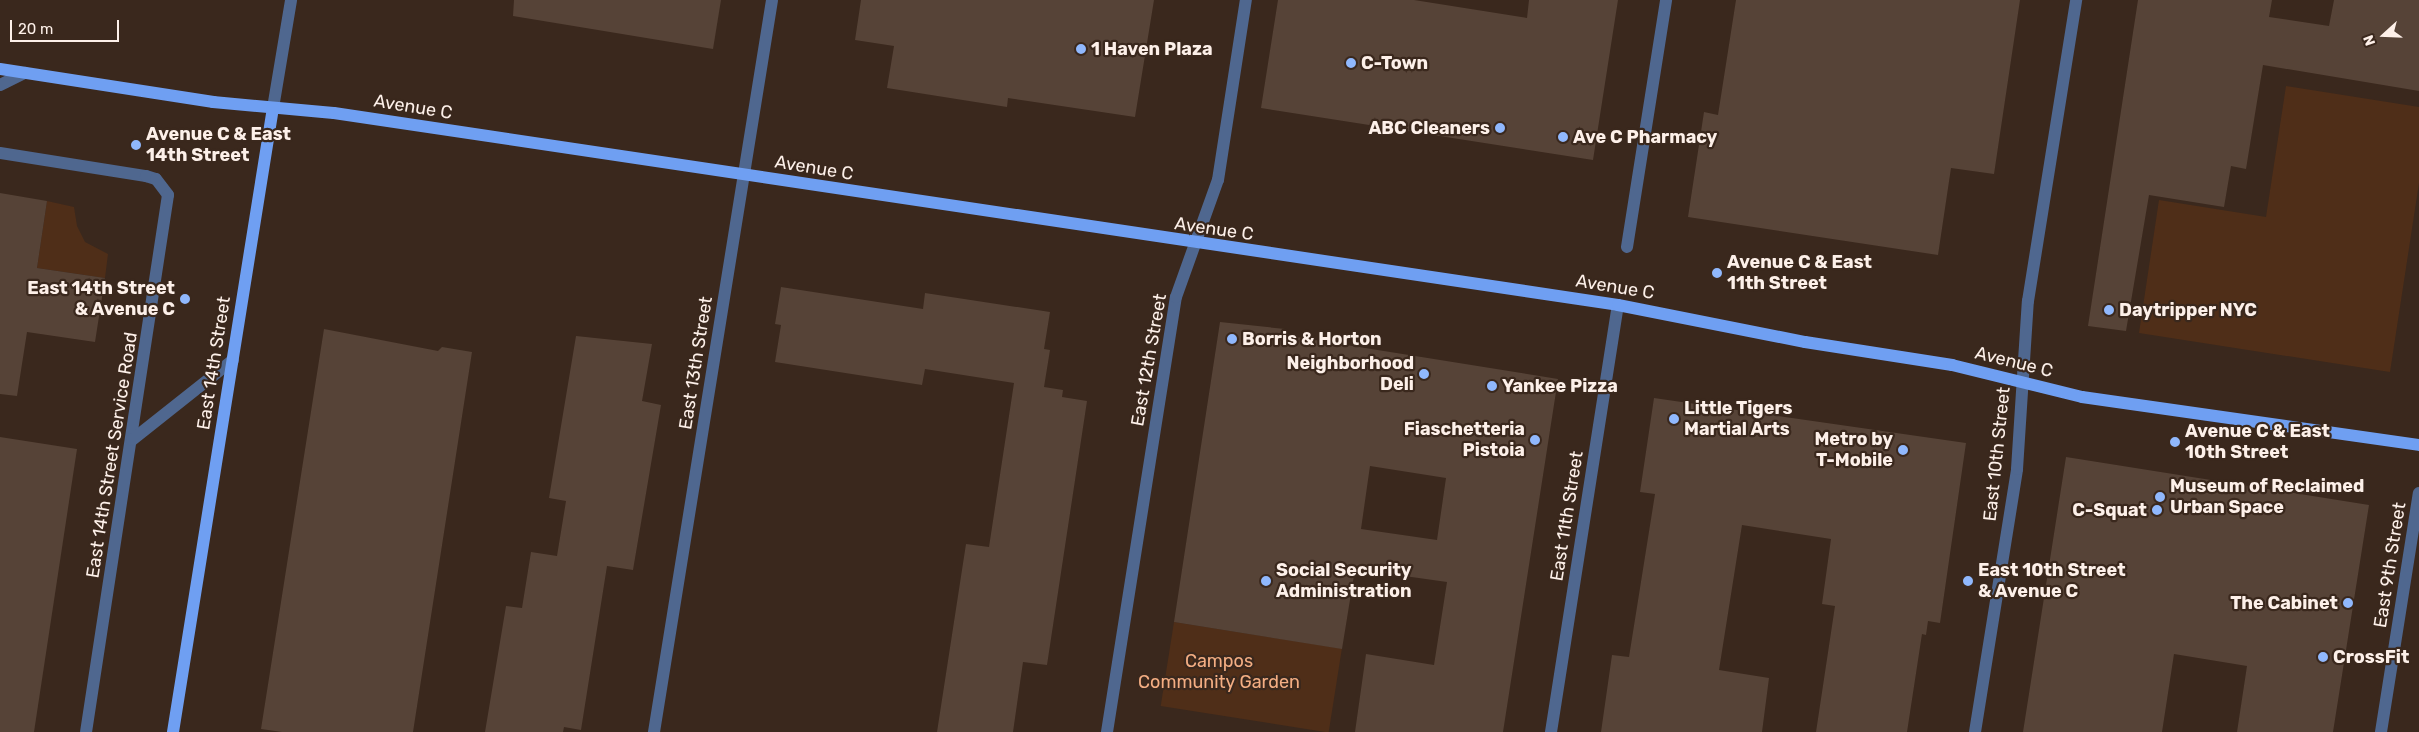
<!DOCTYPE html>
<html>
<head>
<meta charset="utf-8">
<style>
  body { margin:0 }
  #map { position:relative; width:2419px; height:732px; overflow:hidden; background:#3a281d; font-family:Rubik,sans-serif }
  div>[style] { position:absolute }
  [style*='--x'] { left:calc(var(--x)*1px); top:calc(var(--y)*1px); width:calc(var(--w)*1px); rotate:calc(var(--a)*1deg) }
  .green>* { inset:0; background:#4f2e18; transform-origin:0 0 }
  .building>* { inset:0; background:#564337 }
  .minor>* { height:12px; margin:-6px; padding:0 6px; transform-origin:6px; border-radius:6px; background:#4f678f }
  .major>* { height:12px; margin:-6px; padding:0 6px; transform-origin:6px; border-radius:6px; background:#6f9ff2 }
  .dots>* { width:14px; height:14px; translate:-50% -50%; box-sizing:border-box; border:2px solid #3a281d; border-radius:50% }
  span { translate:-50% -50%; white-space:nowrap; text-align:center; line-height:1.15; -webkit-text-stroke:4.5px #3a281d; paint-order:stroke }
  .poi-label { font-size:18px; color:#fdf0e9; font-weight:700 }
  .left { translate:0 -50%; text-align:left }
  .right { translate:-100% -50%; text-align:right }
  .street-label { font-size:18px; color:#fdf0e9 }
  .park-label { font-size:18px; color:#f4ae83 }
  .north { position:absolute; left:2359px; top:10px; width:50px; height:50px; -webkit-text-stroke:4px #3a281d; paint-order:stroke; rotate:250deg; font-size:14px; font-weight:700; line-height:20px; text-align:center; color:#fdf0e9 }
  .north::after { content:''; display:block; margin:auto; width:18px; height:22px; background:#fdf0e9; clip-path:polygon(50% 0,100% 100%,50% 72%,0 100%) }
  .scale { position:absolute; left:10px; top:20px; width:109px; height:22px; box-sizing:border-box; border:2px solid #fdf0e9; border-top:0; padding-left:6px; font-size:15px; line-height:18px; white-space:nowrap; color:#fdf0e9; -webkit-text-stroke:4px #3a281d; paint-order:stroke }
</style>
</head>
<body>
<div id="map">
  <div class="green">
    <i style="clip-path:polygon(2286px 86px,2419px 107px,2419px 183px,2390px 372px,2139px 333px,2159px 200px,2266px 217px)"></i>
    <i style="clip-path:polygon(47px 201px,74px 207px,77px 226px,85px 242px,108px 254px,105px 278px,37px 268px)"></i>
    <i style="left:1174px;top:622px;width:170px;height:85px;rotate:9deg"></i>
  </div>
  <div class="building">
    <i style="clip-path:polygon(514px 0,721px 0,713px 49px,513px 16px)"></i>
    <i style="clip-path:polygon(861px 0,1154px 0,1135px 117px,1008px 98px,1007px 107px,887px 88px,894px 46px,855px 40px)"></i>
    <i style="clip-path:polygon(1278px 0,1414px 0,1527px 18px,1529px 0,1618px 0,1593px 160px,1261px 108px)"></i>
    <i style="clip-path:polygon(1736px 0,2020px 0,1994px 174px,1951px 168px,1938px 255px,1688px 217px,1704px 112px,1718px 115px)"></i>
    <i style="clip-path:polygon(2138px 0,2272px 0,2269px 17px,2329px 26px,2334px 0,2419px 0,2419px 91px,2263px 65px,2246px 169px,2231px 166px,2224px 207px,2149px 195px,2126px 331px,2088px 326px)"></i>
    <i style="clip-path:polygon(0 193px,47px 201px,37px 268px,105px 278px,95px 342px,27px 332px,17px 396px,0 394px)"></i>
    <i style="clip-path:polygon(781px 287px,923px 309px,925px 293px,1050px 312px,1044px 349px,1050px 350px,1044px 387px,1063px 390px,1062px 397px,1087px 401px,1047px 665px,1023px 662px,1013px 732px,937px 732px,966px 544px,989px 547px,1014px 383px,925px 369px,922px 385px,775px 362px,781px 325px,775px 324px)"></i>
    <i style="clip-path:polygon(evenodd,1220px 322px,1285px 329px,1284px 335px,1558px 379px,1503px 732px,1355px 732px,1366px 654px,1434px 665px,1447px 582px,1355px 569px,1342px 649px,1174px 622px,1220px 322px,1370px 466px,1446px 478px,1437px 540px,1361px 529px,1370px 466px)"></i>
    <i style="clip-path:polygon(324px 329px,438px 351px,442px 347px,472px 352px,413px 732px,282px 732px,261px 729px)"></i>
    <i style="clip-path:polygon(576px 336px,652px 344px,642px 401px,661px 405px,633px 570px,607px 566px,581px 730px,564px 727px,563px 732px,485px 732px,506px 606px,522px 608px,531px 552px,557px 556px,566px 501px,549px 498px)"></i>
    <i style="clip-path:polygon(1654px 398px,1966px 443px,1940px 623px,1928px 621px,1926px 635px,1922px 634px,1907px 732px,1816px 732px,1835px 606px,1822px 604px,1831px 539px,1742px 525px,1719px 670px,1769px 678px,1762px 732px,1601px 732px,1612px 655px,1629px 657px,1655px 494px,1640px 492px)"></i>
    <i style="clip-path:polygon(0 437px,77px 449px,34px 732px,0 732px)"></i>
    <i style="clip-path:polygon(2066px 457px,2369px 505px,2333px 732px,2237px 732px,2247px 666px,2174px 654px,2162px 732px,2023px 732px)"></i>
  </div>
  <div class="minor">
    <i style="--x:0;--y:85;--w:28;--a:-26"></i>
    <i style="--x:273;--y:108;--w:109;--a:-80.5"></i>
    <i style="--x:0;--y:153;--w:148;--a:9"></i>
    <i style="--x:146;--y:176;--w:10;--a:17"></i>
    <i style="--x:156;--y:179;--w:20;--a:53"></i>
    <i style="--x:168;--y:195;--w:543;--a:98.68"></i>
    <i style="--x:1627;--y:247;--w:250;--a:-81"></i>
    <i style="--x:132;--y:440;--w:129;--a:-38.4"></i>
    <i style="--x:654;--y:732;--w:741;--a:-80.84"></i>
    <i style="--x:1107;--y:732;--w:440;--a:-81"></i>
    <i style="--x:1176;--y:297;--w:124;--a:-70.3"></i>
    <i style="--x:1218;--y:180;--w:182;--a:-81.2"></i>
    <i style="--x:1551;--y:732;--w:432;--a:-81.1"></i>
    <i style="--x:1975;--y:732;--w:266;--a:-80.9"></i>
    <i style="--x:2017;--y:469;--w:168;--a:-86.3"></i>
    <i style="--x:2028;--y:301;--w:305;--a:-80.9"></i>
    <i style="--x:2381;--y:732;--w:242;--a:-81"></i>
  </div>
  <div class="major">
    <i style="--x:0;--y:69;--w:216;--a:8.8"></i>
    <i style="--x:213;--y:102;--w:121;--a:5.2"></i>
    <i style="--x:334;--y:113;--w:1298;--a:8.5"></i>
    <i style="--x:1618;--y:305;--w:191;--a:11.2"></i>
    <i style="--x:1805;--y:342;--w:149;--a:8.9"></i>
    <i style="--x:1952;--y:365;--w:134;--a:13.8"></i>
    <i style="--x:2082;--y:397;--w:340;--a:8.1"></i>
    <i style="--x:173;--y:732;--w:632;--a:-80.9"></i>
  </div>
  <div class="dots">
    <i style="left:1081px;top:49px;background:#90b8fd"></i>
    <i style="left:1351px;top:63px;background:#90b8fd"></i>
    <i style="left:1500px;top:128px;background:#90b8fd"></i>
    <i style="left:1563px;top:137px;background:#90b8fd"></i>
    <i style="left:136px;top:145px;background:#90b8fd"></i>
    <i style="left:1717px;top:273px;background:#90b8fd"></i>
    <i style="left:185px;top:299px;background:#90b8fd"></i>
    <i style="left:2109px;top:310px;background:#90b8fd"></i>
    <i style="left:1232px;top:339px;background:#90b8fd"></i>
    <i style="left:1424px;top:374px;background:#90b8fd"></i>
    <i style="left:1492px;top:386px;background:#90b8fd"></i>
    <i style="left:1674px;top:419px;background:#90b8fd"></i>
    <i style="left:1535px;top:440px;background:#90b8fd"></i>
    <i style="left:2175px;top:442px;background:#90b8fd"></i>
    <i style="left:1903px;top:450px;background:#90b8fd"></i>
    <i style="left:2160px;top:497px;background:#90b8fd"></i>
    <i style="left:2157px;top:510px;background:#90b8fd"></i>
    <i style="left:1266px;top:581px;background:#90b8fd"></i>
    <i style="left:1968px;top:581px;background:#90b8fd"></i>
    <i style="left:2348px;top:603px;background:#90b8fd"></i>
    <i style="left:2323px;top:657px;background:#90b8fd"></i>
  </div>
  <div class="poi-label">
    <span class="left" style="left:1091px;top:49px">1 Haven Plaza</span>
    <span class="left" style="left:1361px;top:63px">C-Town</span>
    <span class="right" style="left:1490px;top:128px">ABC Cleaners</span>
    <span class="left" style="left:146px;top:145px">Avenue C &amp; East<br>14th Street</span>
    <span class="left" style="left:1573px;top:137px">Ave C Pharmacy</span>
    <span class="left" style="left:1727px;top:273px">Avenue C &amp; East<br>11th Street</span>
    <span class="right" style="left:175px;top:299px">East 14th Street<br>&amp; Avenue C</span>
    <span class="left" style="left:2119px;top:310px">Daytripper NYC</span>
    <span class="left" style="left:1242px;top:339px">Borris &amp; Horton</span>
    <span class="right" style="left:1414px;top:374px">Neighborhood<br>Deli</span>
    <span class="left" style="left:1502px;top:386px">Yankee Pizza</span>
    <span class="left" style="left:1684px;top:419px">Little Tigers<br>Martial Arts</span>
    <span class="right" style="left:1525px;top:440px">Fiaschetteria<br>Pistoia</span>
    <span class="left" style="left:2185px;top:442px">Avenue C &amp; East<br>10th Street</span>
    <span class="right" style="left:1893px;top:450px">Metro by<br>T-Mobile</span>
    <span class="left" style="left:2170px;top:497px">Museum of Reclaimed<br>Urban Space</span>
    <span class="right" style="left:2147px;top:510px">C-Squat</span>
    <span class="left" style="left:1276px;top:581px">Social Security<br>Administration</span>
    <span class="left" style="left:1978px;top:581px">East 10th Street<br>&amp; Avenue C</span>
    <span class="right" style="left:2338px;top:603px">The Cabinet</span>
    <span class="left" style="left:2333px;top:657px">CrossFit</span>
  </div>
  <div class="street-label">
    <span style="left:413px;top:107px;rotate:9deg">Avenue C</span>
    <span style="left:814px;top:168px;rotate:9deg">Avenue C</span>
    <span style="left:1214px;top:229px;rotate:8deg">Avenue C</span>
    <span style="left:1615px;top:287px;rotate:9deg">Avenue C</span>
    <span style="left:1149px;top:360px;rotate:-80deg">East 12th Street</span>
    <span style="left:2014px;top:362px;rotate:14deg">Avenue C</span>
    <span style="left:214px;top:363px;rotate:-81deg">East 14th Street</span>
    <span style="left:696px;top:363px;rotate:-81deg">East 13th Street</span>
    <span style="left:1997px;top:454px;rotate:-84deg">East 10th Street</span>
    <span style="left:112px;top:455px;rotate:-81deg">East 14th Street Service Road</span>
    <span style="left:1567px;top:516px;rotate:-81deg">East 11th Street</span>
    <span style="left:2390px;top:565px;rotate:-81deg">East 9th Street</span>
  </div>
  <div class="park-label">
    <span style="left:1219px;top:672px">Campos<br>Community Garden</span>
  </div>
  <div class="north">N</div>
  <div class="scale">20 m</div>
</div>
</body>
</html>
